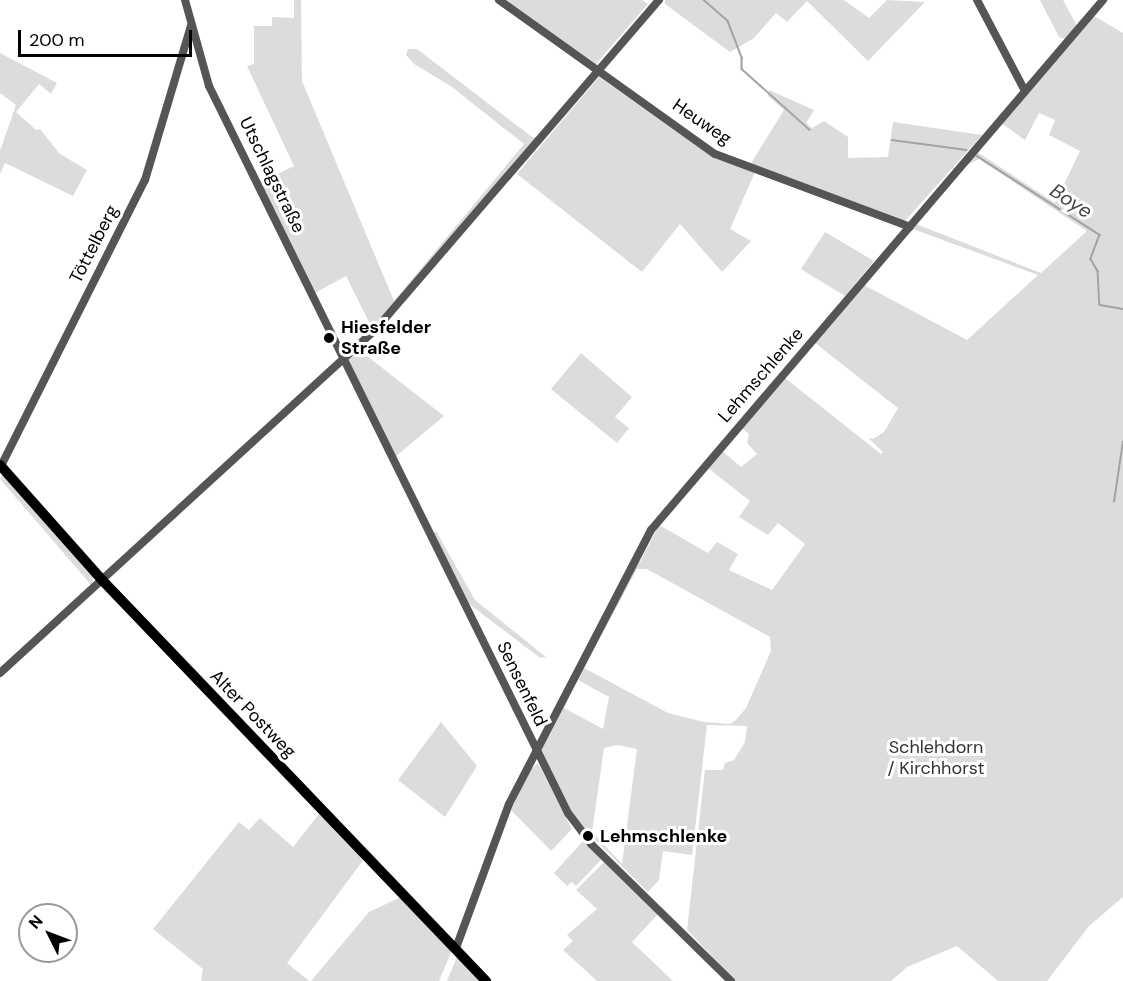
<!DOCTYPE html>
<html>
<head>
<meta charset="utf-8">
<style>
  body { margin:0 }
  #map { position:relative; width:1123px; height:981px; overflow:hidden; background:#fff; font-family:"DM Sans",sans-serif }
  div>[style] { position:absolute }
  [style*='--x'] { left:calc(var(--x)*1px); top:calc(var(--y)*1px); width:calc(var(--w)*1px); rotate:calc(var(--a)*1deg) }
  .green>* { inset:0; background:#dcdcdc }
  .stream>* { height:1.5px; margin:-0.75px; padding:0 0.75px; transform-origin:0.75px; border-radius:0.75px; background:#a3a3a3 }
  .minor>* { height:8px; margin:-4px; padding:0 4px; transform-origin:4px; border-radius:4px; background:#555 }
  .major>* { height:10px; margin:-5px; padding:0 5px; transform-origin:5px; border-radius:5px; background:#000 }
  .dots>* { width:16px; height:16px; translate:-50% -50%; box-sizing:border-box; border:3px solid #fff; border-radius:50% }
  span { translate:-50% -50%; white-space:nowrap; text-align:center; line-height:1.15; -webkit-text-stroke:6px #fff; paint-order:stroke }
  .street-label { font-size:18px; color:#000 }
  .poi-label { font-size:18px; color:#000; font-weight:700 }
  .left { translate:0 -50%; text-align:left }
  .park-label { font-size:18px; color:#333 }
  .water-label { font-size:20px; color:#444; font-style:italic }
  .north { position:absolute; left:18px; top:903px; width:60px; height:60px; box-sizing:border-box; background:#fff; border:2px solid #999; border-radius:50%; rotate:312deg; font-size:16px; font-weight:700; line-height:24px; text-align:center; color:#000 }
  .north::after { content:''; display:block; margin:auto; width:21px; height:27px; background:#000; clip-path:polygon(50% 0,100% 100%,50% 72%,0 100%) }
  .scale { position:absolute; left:18px; top:30px; width:174px; height:27px; box-sizing:border-box; border:3px solid #000; border-top:0; padding-left:8px; font-size:18px; line-height:21px; white-space:nowrap; color:#000; -webkit-text-stroke:4px #fff; paint-order:stroke }
</style>
</head>
<body>
<div id="map">
  <div class="green">
    <i style="clip-path:polygon(294px 0,301px 0,302px 81px,394px 301px,524px 144px,452px 87px,414px 64px,406px 55px,408px 49px,417px 49px,532px 137px,538px 137px,397px 303px,371px 326px,346px 276px,315px 293px,261px 182px,294px 166px,247px 66px,254px 64px,254px 26px,272px 26px,272px 17px,294px 18px)"></i>
    <i style="clip-path:polygon(505px 0,642px 0,648px 4px,595px 65px)"></i>
    <i style="clip-path:polygon(665px 0,844px 0,869px 18px,887px 0,925px 2px,868px 61px,807px 1px,787px 22px,776px 13px,754px 38px,730px 52px,665px 4px)"></i>
    <i style="clip-path:polygon(1040px 0,1063px 0,1077px 26px,1065px 39px,1059px 37px)"></i>
    <i style="clip-path:polygon(evenodd,1094px 16px,1123px 33px,1123px 897px,1089px 926px,1047px 981px,998px 981px,957px 946px,907px 967px,891px 981px,736px 981px,687px 930px,705px 770px,723px 770px,725px 763px,734px 760px,745px 742px,747px 726px,707px 725px,692px 855px,663px 851px,659px 880px,648px 892px,577px 822px,541px 751px,573px 689px,564px 708px,603px 729px,609px 697px,578px 680px,637px 561px,640px 562px,659px 525px,708px 553px,717px 542px,738px 554px,729px 570px,772px 590px,805px 544px,778px 523px,768px 535px,739px 517px,750px 501px,708px 468px,722px 451px,741px 467px,757px 454px,747px 443px,749px 434px,742px 428px,785px 378px,881px 454px,883px 452px,868px 438px,873px 439px,884px 432px,898px 408px,815px 343px,864px 285px,967px 340px,1038px 275px,913px 229px,916px 224px,1041px 273px,1087px 231px,979px 159px,965px 166px,977px 152px,1055px 203px,1080px 151px,1049px 135px,1055px 120px,1039px 113px,1025px 140px,1001px 123px,1094px 16px,637px 569px,647px 569px,770px 637px,771px 651px,746px 708px,736px 720px,730px 724px,704px 722px,668px 713px,584px 668px,637px 569px,1094px 16px,617px 745px,637px 749px,622px 864px,592px 832px,604px 748px,617px 745px)"></i>
    <i style="clip-path:polygon(0 53px,57px 83px,51px 94px,39px 84px,16px 112px,36px 130px,40px 129px,60px 154px,87px 170px,73px 196px,5px 163px,0 174px,0 151px,16px 105px,0 93px)"></i>
    <i style="clip-path:polygon(599px 77px,716px 159px,755px 172px,730px 229px,751px 241px,722px 272px,680px 224px,642px 272px,517px 174px)"></i>
    <i style="clip-path:polygon(769px 90px,814px 110px,806px 123px,812px 128px,824px 121px,848px 137px,848px 158px,888px 157px,893px 122px,982px 135px,905px 221px,750px 165px,784px 110px,768px 96px)"></i>
    <i style="clip-path:polygon(825px 232px,874px 261px,845px 296px,801px 269px)"></i>
    <i style="clip-path:polygon(358px 349px,444px 416px,394px 458px,345px 361px)"></i>
    <i style="clip-path:polygon(581px 353px,632px 397px,615px 417px,629px 428px,617px 443px,551px 389px)"></i>
    <i style="clip-path:polygon(3px 474px,93px 577px,92px 586px,0 479px)"></i>
    <i style="clip-path:polygon(436px 531px,475px 600px,547px 658px,539px 657px,469px 604px,433px 533px)"></i>
    <i style="clip-path:polygon(441px 722px,477px 766px,445px 817px,398px 780px)"></i>
    <i style="clip-path:polygon(538px 763px,572px 829px,551px 851px,511px 810px,530px 770px)"></i>
    <i style="clip-path:polygon(319px 814px,364px 859px,287px 963px,309px 981px,201px 981px,203px 969px,153px 929px,239px 822px,249px 830px,260px 818px,293px 847px)"></i>
    <i style="clip-path:polygon(583px 841px,602px 859px,576px 886px,572px 882px,567px 886px,554px 873px)"></i>
    <i style="clip-path:polygon(605px 861px,658px 914px,632px 942px,673px 981px,597px 981px,563px 950px,573px 941px,567px 935px,597px 909px,576px 890px)"></i>
    <i style="clip-path:polygon(401px 897px,452px 950px,439px 981px,311px 981px,369px 912px)"></i>
    <i style="clip-path:polygon(457px 957px,480px 981px,447px 981px)"></i>
  </div>
  <div class="stream">
    <i style="--x:704;--y:0;--w:32;--a:41"></i>
    <i style="--x:728;--y:21;--w:40;--a:69"></i>
    <i style="--x:742;--y:58;--w:11;--a:90"></i>
    <i style="--x:742;--y:69;--w:91;--a:41.9"></i>
    <i style="--x:892;--y:140;--w:75;--a:7.7"></i>
    <i style="--x:977;--y:156;--w:146;--a:32.7"></i>
    <i style="--x:1100;--y:235;--w:26;--a:111"></i>
    <i style="--x:1091;--y:259;--w:14;--a:60"></i>
    <i style="--x:1098;--y:271;--w:34;--a:87"></i>
    <i style="--x:1100;--y:305;--w:23;--a:10"></i>
    <i style="--x:1114;--y:502;--w:61;--a:-81.5"></i>
  </div>
  <div class="minor">
    <i style="--x:185;--y:0;--w:89;--a:74.4"></i>
    <i style="--x:209;--y:86;--w:811;--a:63.72"></i>
    <i style="--x:568;--y:813;--w:39;--a:53"></i>
    <i style="--x:591;--y:844;--w:196;--a:44.4"></i>
    <i style="--x:499;--y:0;--w:265;--a:35.5"></i>
    <i style="--x:715;--y:154;--w:208;--a:20.5"></i>
    <i style="--x:977;--y:0;--w:103;--a:62.2"></i>
    <i style="--x:0;--y:468;--w:322;--a:-63.3"></i>
    <i style="--x:145;--y:180;--w:161;--a:-73.4"></i>
    <i style="--x:0;--y:673;--w:510;--a:-42.46"></i>
    <i style="--x:376;--y:329;--w:434;--a:-49.3"></i>
    <i style="--x:456;--y:948;--w:153;--a:-69.8"></i>
    <i style="--x:509;--y:804;--w:309;--a:-62.6"></i>
    <i style="--x:651;--y:530;--w:697;--a:-49.54"></i>
  </div>
  <div class="major">
    <i style="--x:0;--y:465;--w:155;--a:48.4"></i>
    <i style="--x:103;--y:581;--w:554;--a:46.24"></i>
  </div>
  <div class="dots">
    <i style="left:329px;top:338px;background:#000"></i>
    <i style="left:588px;top:836px;background:#000"></i>
  </div>
  <div class="street-label">
    <span style="left:702px;top:122px;rotate:34deg">Heuweg</span>
    <span style="left:272px;top:175px;rotate:64deg">Utschlagstraße</span>
    <span style="left:94px;top:244px;rotate:-63deg">Töttelberg</span>
    <span style="left:761px;top:375px;rotate:-49deg">Lehmschlenke</span>
    <span style="left:522px;top:684px;rotate:64deg">Sensenfeld</span>
    <span style="left:253px;top:714px;rotate:46deg">Alter Postweg</span>
  </div>
  <div class="poi-label">
    <span class="left" style="left:341px;top:338px">Hiesfelder<br>Straße</span>
    <span class="left" style="left:600px;top:836px">Lehmschlenke</span>
  </div>
  <div class="park-label">
    <span style="left:936px;top:758px">Schlehdorn<br>/ Kirchhorst</span>
  </div>
  <div class="water-label">
    <span style="left:1071px;top:201px;rotate:33deg">Boye</span>
  </div>
  <div class="north">N</div>
  <div class="scale">200 m</div>
</div>
</body>
</html>
